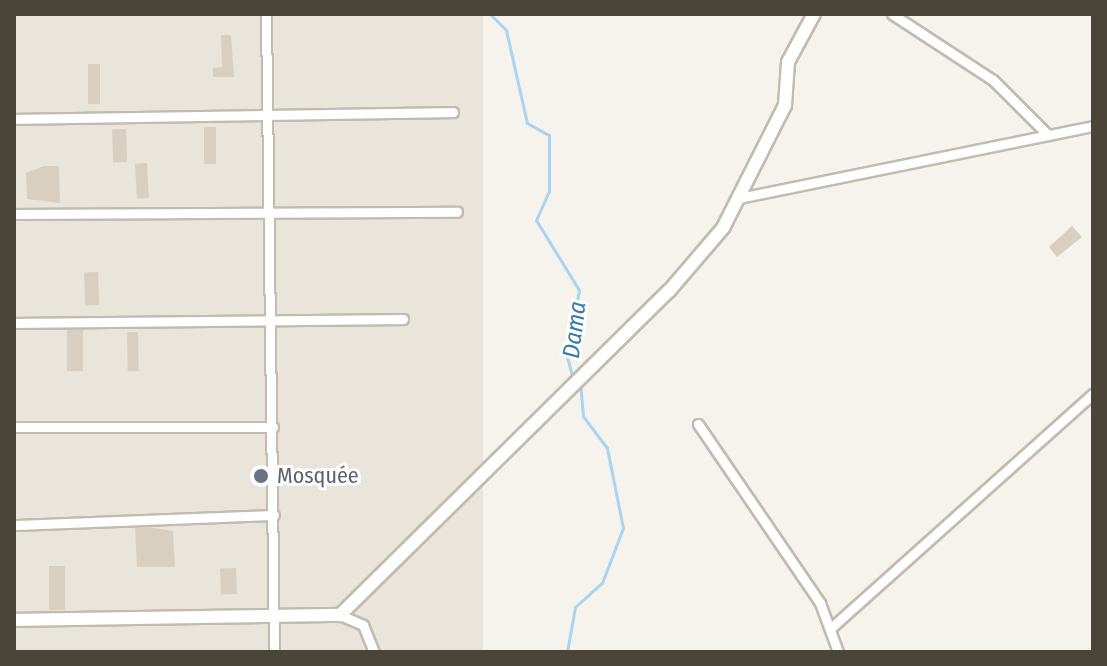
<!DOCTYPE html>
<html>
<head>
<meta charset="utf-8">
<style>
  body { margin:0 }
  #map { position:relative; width:1107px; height:666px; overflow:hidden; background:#f6f3ec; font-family:"Fira Sans Condensed",sans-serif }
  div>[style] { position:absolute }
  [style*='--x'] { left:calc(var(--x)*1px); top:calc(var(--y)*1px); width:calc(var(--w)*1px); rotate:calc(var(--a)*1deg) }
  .residential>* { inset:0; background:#eae5da; transform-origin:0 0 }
  .stream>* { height:3px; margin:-1.5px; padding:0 1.5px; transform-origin:1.5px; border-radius:1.5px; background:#a9d4f2 }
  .building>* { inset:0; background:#d8cfc1; transform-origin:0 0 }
  .roads { filter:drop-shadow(2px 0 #c2bbae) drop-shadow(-2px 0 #c2bbae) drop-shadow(0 2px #c2bbae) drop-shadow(0 -2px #c2bbae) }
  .minor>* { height:9px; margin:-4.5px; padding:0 4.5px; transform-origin:4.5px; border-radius:4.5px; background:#fff }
  .tertiary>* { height:12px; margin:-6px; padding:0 6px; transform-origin:6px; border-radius:6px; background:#fff }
  .dots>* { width:22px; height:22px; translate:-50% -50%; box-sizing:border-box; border:4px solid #fff; border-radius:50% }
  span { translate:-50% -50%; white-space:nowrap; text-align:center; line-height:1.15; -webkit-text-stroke:6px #fff; paint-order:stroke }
  .worship-label { font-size:22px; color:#5b616d }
  .left { translate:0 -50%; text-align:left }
  .water-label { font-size:24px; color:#2e7ab2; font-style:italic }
  .frame { position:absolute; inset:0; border:16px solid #4b4439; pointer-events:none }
</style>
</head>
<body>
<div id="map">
  <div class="residential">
    <i style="left:14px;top:14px;width:469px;height:638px"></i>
  </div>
  <div class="stream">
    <i style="--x:490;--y:14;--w:23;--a:45"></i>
    <i style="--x:506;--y:30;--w:95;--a:77.3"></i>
    <i style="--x:527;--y:123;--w:25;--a:29"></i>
    <i style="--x:549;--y:135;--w:56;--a:90"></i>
    <i style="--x:549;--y:191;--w:32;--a:114"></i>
    <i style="--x:536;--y:220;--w:82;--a:58.4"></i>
    <i style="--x:579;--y:290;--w:68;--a:100.2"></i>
    <i style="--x:567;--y:357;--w:23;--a:75"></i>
    <i style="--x:567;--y:652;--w:46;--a:-79.9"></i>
    <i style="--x:575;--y:607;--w:36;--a:-42"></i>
    <i style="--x:602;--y:583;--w:59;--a:-69.1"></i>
    <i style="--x:623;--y:528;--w:82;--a:-101.3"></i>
    <i style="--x:607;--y:448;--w:40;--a:-127"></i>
    <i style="--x:583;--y:416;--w:34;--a:-95"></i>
  </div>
  <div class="building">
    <i style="clip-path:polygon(221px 35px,231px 35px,234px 77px,213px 77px,213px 68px,222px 67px)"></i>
    <i style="left:88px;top:64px;width:12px;height:40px"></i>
    <i style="left:204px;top:127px;width:12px;height:37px"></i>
    <i style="left:126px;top:129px;width:33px;height:14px;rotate:88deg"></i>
    <i style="left:147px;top:163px;width:35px;height:12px;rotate:87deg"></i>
    <i style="clip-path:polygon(44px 166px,59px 166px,60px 203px,27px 199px,26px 173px)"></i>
    <i style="clip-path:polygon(1072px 226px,1082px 237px,1057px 257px,1049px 247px)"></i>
    <i style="left:98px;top:272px;width:33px;height:14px;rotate:88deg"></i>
    <i style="left:67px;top:330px;width:16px;height:41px"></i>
    <i style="left:138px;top:332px;width:39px;height:11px;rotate:89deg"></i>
    <i style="clip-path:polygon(148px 527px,173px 531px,175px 567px,137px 567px,135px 528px)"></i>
    <i style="left:49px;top:566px;width:16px;height:44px"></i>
    <i style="left:236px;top:568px;width:26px;height:16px;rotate:88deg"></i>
  </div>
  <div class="roads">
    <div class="minor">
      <i style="--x:266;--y:14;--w:638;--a:89.28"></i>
      <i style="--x:892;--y:14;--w:121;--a:33.2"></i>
      <i style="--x:993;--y:80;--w:78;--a:45"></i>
      <i style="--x:14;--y:119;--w:439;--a:-0.9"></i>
      <i style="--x:739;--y:198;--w:361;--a:-11.5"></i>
      <i style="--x:14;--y:214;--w:443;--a:-0.3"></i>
      <i style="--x:14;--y:323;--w:389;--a:-0.6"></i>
      <i style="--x:698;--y:424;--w:217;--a:55.7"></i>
      <i style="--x:820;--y:603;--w:52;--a:69.8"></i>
      <i style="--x:14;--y:427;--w:259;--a:0"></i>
      <i style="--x:14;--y:525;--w:260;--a:-2.2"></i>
      <i style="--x:340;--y:615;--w:25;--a:23"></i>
      <i style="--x:363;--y:625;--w:29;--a:68"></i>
      <i style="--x:832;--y:627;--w:350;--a:-41.8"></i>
    </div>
    <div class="tertiary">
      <i style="--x:14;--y:620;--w:326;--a:-0.9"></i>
      <i style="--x:340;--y:615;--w:462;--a:-44.6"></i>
      <i style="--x:669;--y:291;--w:83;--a:-49.4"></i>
      <i style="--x:723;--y:228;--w:138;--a:-63.2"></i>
      <i style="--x:785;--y:105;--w:43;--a:-86"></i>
      <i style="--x:788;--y:62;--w:55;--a:-61.6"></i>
    </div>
  </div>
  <div class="dots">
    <i style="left:261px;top:476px;background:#6b7280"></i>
  </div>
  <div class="worship-label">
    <span class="left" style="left:277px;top:476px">Mosquée</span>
  </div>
  <div class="water-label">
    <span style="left:575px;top:330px;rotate:-83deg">Dama</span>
  </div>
  <div class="frame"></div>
</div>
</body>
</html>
